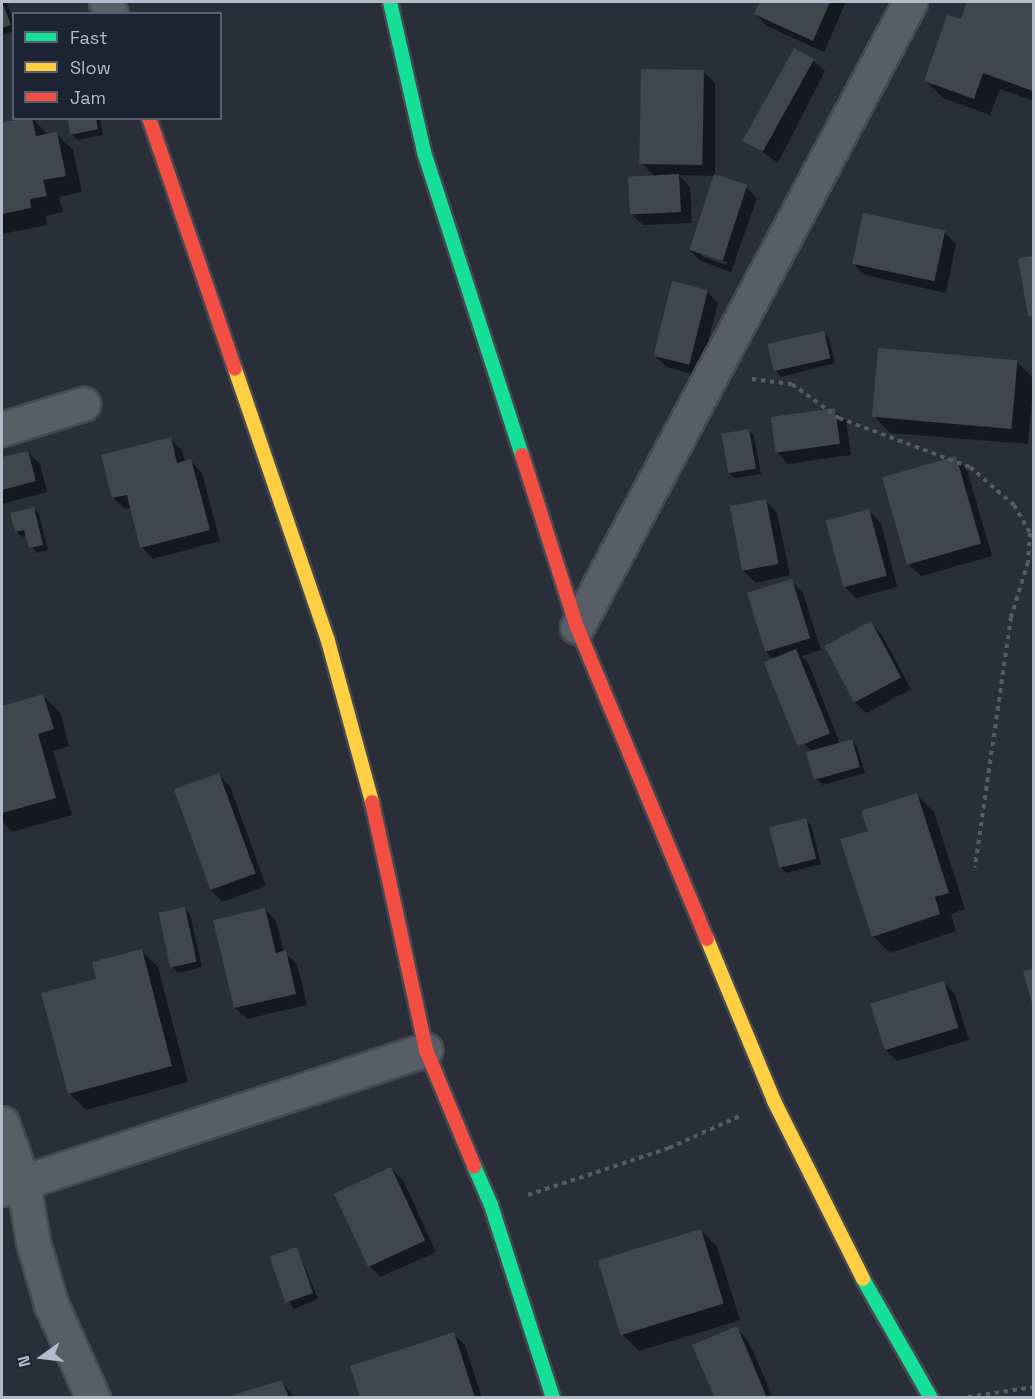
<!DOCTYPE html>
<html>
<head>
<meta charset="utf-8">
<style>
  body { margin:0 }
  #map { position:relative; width:1035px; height:1399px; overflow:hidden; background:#292e39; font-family:"Space Grotesk",sans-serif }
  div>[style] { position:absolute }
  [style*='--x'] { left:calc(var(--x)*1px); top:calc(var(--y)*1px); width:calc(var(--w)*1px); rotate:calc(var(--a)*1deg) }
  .shadow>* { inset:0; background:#0007; transform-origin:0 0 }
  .building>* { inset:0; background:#41454e; transform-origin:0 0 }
  .path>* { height:4px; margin-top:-2px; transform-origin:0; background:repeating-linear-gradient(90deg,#575c63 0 4.5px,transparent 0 9px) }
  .roads { filter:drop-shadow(2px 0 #454952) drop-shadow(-2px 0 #454952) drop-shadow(0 2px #454952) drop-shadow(0 -2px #454952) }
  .street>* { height:33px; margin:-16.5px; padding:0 16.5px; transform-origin:16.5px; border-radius:16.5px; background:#595d66 }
  .fast>* { height:14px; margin:-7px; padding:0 7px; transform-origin:7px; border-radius:7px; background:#16e098 }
  .slow>* { height:14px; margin:-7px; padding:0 7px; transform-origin:7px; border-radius:7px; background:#ffcf43 }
  .jam>* { height:14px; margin:-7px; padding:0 7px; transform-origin:7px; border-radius:7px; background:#f24e42 }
  span { translate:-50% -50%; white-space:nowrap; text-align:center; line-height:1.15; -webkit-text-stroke:6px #1c2433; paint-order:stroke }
  .frame { position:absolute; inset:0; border:3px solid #b3bac9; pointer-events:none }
  .legend { position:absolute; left:12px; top:12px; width:210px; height:108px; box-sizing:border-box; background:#1c2433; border:2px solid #58606f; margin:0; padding:8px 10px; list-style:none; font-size:18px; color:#b3bac9 }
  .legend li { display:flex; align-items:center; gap:12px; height:30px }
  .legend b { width:30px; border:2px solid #58606f }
  .north { position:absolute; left:12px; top:1327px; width:60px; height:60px; -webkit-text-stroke:4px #1c2433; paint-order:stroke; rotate:256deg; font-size:16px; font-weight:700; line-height:24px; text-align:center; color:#b3bac9 }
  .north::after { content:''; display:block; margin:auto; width:21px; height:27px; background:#b3bac9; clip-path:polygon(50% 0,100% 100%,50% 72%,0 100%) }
</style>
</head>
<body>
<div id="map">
  <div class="shadow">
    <i style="clip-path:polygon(2px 2px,7px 2px,14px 24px,14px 31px,2px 35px)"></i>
    <i style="clip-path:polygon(755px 2px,846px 2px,824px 52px,767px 26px,756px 14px,760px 4px)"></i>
    <i style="clip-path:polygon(968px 2px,1034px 2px,1034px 101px,1000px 89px,990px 115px,943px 98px,926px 81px,962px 21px)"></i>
    <i style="clip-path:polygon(813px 60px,825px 71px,778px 163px,748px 142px)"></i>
    <i style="clip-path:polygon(703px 71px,715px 83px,715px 176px,679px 175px,690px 187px,692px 223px,643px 225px,631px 214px,654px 176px,642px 163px)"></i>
    <i style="clip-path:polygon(32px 118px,48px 135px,56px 133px,73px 150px,82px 192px,59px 197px,63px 212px,46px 216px,47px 225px,2px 234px,2px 123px)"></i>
    <i style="clip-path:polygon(69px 118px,100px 118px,103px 135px,77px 140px,72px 134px)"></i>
    <i style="clip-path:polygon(evenodd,746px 187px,757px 198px,731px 272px,701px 261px,689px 250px,746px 187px,701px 253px,727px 262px,726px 265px,701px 256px,701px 253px)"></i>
    <i style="clip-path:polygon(944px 232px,956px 244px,946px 293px,865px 275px,854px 264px)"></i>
    <i style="clip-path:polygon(707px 291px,718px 303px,699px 376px,667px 367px,655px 356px)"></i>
    <i style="clip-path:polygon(823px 333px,829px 338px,835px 363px,781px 377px,776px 371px)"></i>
    <i style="clip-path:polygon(1017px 362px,1034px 379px,1028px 444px,890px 433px,874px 416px)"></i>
    <i style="clip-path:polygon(834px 410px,846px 421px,851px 455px,788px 464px,777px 452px)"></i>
    <i style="clip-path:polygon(749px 430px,754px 436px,761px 474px,735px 478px,729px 473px)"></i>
    <i style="clip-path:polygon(170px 438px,182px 450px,185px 463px,191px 461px,202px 473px,220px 541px,153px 559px,142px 547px,131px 508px,125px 509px,113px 498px)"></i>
    <i style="clip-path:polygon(28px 452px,40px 464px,47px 492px,2px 504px,2px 459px)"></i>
    <i style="clip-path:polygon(956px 458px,967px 470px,992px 556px,921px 576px,909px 565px)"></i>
    <i style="clip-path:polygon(766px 501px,777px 513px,790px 575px,755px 583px,744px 571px)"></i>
    <i style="clip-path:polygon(33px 509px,39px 514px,48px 550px,36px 553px,27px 535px,22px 537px,16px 531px)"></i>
    <i style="clip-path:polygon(869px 511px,881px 523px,897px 587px,856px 598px,845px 587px)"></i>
    <i style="clip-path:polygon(791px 581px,803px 593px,821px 650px,801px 656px,808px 662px,840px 744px,851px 740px,857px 746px,865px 773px,823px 785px,817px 780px,813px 752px,802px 742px,774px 660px,766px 652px)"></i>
    <i style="clip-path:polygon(871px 623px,882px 635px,911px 689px,866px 713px,855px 702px)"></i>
    <i style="clip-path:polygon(43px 696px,60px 712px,69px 746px,53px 751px,72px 815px,12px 832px,2px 821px,2px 708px)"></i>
    <i style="clip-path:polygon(218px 775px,230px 786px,266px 886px,222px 902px,211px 890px)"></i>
    <i style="clip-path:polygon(917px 795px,934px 812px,965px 909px,951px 914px,956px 931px,890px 953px,873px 936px,869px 832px)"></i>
    <i style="clip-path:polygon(805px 820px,811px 825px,821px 864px,786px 873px,780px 867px)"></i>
    <i style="clip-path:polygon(185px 909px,190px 914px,202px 967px,178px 973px,172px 967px)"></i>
    <i style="clip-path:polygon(265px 909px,276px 921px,284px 952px,297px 964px,307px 1005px,247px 1019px,235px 1008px)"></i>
    <i style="clip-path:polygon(141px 950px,158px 967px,188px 1082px,86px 1110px,69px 1093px)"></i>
    <i style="clip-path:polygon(944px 983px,955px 994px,969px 1040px,897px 1061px,885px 1050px)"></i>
    <i style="clip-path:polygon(391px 1169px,403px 1180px,436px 1252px,380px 1277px,369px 1265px,336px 1194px)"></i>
    <i style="clip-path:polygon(701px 1230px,717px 1247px,740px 1320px,639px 1351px,622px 1334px)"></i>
    <i style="left:297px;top:1249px;width:54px;height:27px;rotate:67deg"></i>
    <i style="clip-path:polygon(736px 1328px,748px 1340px,773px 1398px,716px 1398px)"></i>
    <i style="clip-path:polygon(453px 1334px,465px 1345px,482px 1398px,362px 1398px)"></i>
    <i style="clip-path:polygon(282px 1382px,295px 1398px,230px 1398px)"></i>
  </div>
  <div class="building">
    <i style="clip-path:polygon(2px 2px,11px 25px,2px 28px)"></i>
    <i style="clip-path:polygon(760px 2px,830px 2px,813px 41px,754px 14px)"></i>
    <i style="clip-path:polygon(967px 2px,1034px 2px,1033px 91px,983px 73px,974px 99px,924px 81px,947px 15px,961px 19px)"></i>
    <i style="left:794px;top:48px;width:23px;height:106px;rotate:29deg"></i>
    <i style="left:641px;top:69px;width:63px;height:95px;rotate:1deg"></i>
    <i style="clip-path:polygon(32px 118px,36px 136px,57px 132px,66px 176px,43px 180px,47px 196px,30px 199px,31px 208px,2px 214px,2px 122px)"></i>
    <i style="clip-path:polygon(68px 118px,96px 118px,98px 129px,70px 135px)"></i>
    <i style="left:679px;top:174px;width:38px;height:51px;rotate:87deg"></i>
    <i style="left:714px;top:174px;width:35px;height:80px;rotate:18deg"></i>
    <i style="left:863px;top:213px;width:84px;height:52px;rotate:12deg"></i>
    <i style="clip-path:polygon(1034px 256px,1034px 316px,1028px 316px,1018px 258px)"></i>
    <i style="left:672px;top:281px;width:37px;height:77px;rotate:14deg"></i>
    <i style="left:824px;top:331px;width:28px;height:58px;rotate:77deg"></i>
    <i style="left:878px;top:348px;width:140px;height:69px;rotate:5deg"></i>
    <i style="left:835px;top:408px;width:36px;height:65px;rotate:82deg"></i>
    <i style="left:749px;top:429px;width:40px;height:28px;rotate:80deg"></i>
    <i style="clip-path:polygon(171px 437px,177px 463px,191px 459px,210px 530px,140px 548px,127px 495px,112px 498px,101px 455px)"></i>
    <i style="clip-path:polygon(28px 451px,36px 481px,2px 490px,2px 457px)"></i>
    <i style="left:956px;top:456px;width:91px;height:77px;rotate:74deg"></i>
    <i style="left:766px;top:499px;width:66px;height:37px;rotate:79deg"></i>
    <i style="clip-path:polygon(34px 507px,43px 545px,29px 548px,24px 530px,15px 532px,10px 513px)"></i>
    <i style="left:869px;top:509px;width:69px;height:45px;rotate:75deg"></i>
    <i style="left:792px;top:579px;width:62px;height:47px;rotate:73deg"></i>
    <i style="left:871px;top:621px;width:64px;height:53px;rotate:62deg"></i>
    <i style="left:796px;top:649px;width:91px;height:35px;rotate:68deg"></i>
    <i style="clip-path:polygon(43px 694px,54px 729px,38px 734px,56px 798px,2px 813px,2px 706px)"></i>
    <i style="left:852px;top:739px;width:29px;height:48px;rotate:74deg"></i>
    <i style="left:219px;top:773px;width:107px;height:48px;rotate:70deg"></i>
    <i style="clip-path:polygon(917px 793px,949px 893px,935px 897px,940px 914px,872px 937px,840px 839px,868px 831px,861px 811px)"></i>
    <i style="left:806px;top:818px;width:42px;height:38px;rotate:76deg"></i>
    <i style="left:185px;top:907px;width:56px;height:27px;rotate:78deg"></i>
    <i style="clip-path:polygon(265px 908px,276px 953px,286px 950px,296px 994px,234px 1008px,213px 920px)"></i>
    <i style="clip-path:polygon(142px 949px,172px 1066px,68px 1094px,41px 993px,96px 979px,92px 962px)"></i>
    <i style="clip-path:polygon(1034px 969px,1034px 1007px,1033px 1007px,1023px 971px)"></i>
    <i style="left:944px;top:981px;width:49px;height:77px;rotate:73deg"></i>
    <i style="left:391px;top:1167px;width:81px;height:63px;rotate:65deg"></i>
    <i style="left:701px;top:1229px;width:78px;height:108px;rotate:73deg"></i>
    <i style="left:297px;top:1247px;width:49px;height:29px;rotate:71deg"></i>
    <i style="clip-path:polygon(737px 1326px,767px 1398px,715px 1398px,692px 1345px)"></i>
    <i style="clip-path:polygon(454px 1332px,475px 1398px,360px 1398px,350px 1366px)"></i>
    <i style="clip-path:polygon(282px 1380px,289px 1398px,227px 1398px,227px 1397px)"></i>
  </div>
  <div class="path">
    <i style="--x:752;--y:379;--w:40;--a:7.1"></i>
    <i style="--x:792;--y:384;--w:58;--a:35.9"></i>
    <i style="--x:839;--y:418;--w:140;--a:20.5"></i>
    <i style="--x:970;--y:467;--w:58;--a:40.8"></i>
    <i style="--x:1014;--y:505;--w:32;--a:60"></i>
    <i style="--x:1030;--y:533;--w:29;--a:94"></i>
    <i style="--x:1028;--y:562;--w:58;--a:107.2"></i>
    <i style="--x:1011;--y:617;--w:253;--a:98.2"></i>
    <i style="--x:528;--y:1195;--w:149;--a:-18.4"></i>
    <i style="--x:669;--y:1148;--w:78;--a:-24.3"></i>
    <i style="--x:968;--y:1397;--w:67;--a:-8.6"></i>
  </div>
  <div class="roads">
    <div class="street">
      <i style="--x:106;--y:2;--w:13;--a:67"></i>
      <i style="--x:2;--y:429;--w:85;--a:-17.2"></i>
      <i style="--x:577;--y:627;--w:708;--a:-61.95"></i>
      <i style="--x:2;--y:1123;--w:63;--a:70.4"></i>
      <i style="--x:23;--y:1182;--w:61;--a:80.5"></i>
      <i style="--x:33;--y:1242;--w:65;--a:73.8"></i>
      <i style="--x:51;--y:1304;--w:103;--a:65.9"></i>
      <i style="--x:2;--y:1189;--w:446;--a:-18.2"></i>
    </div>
    <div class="fast">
      <i style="--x:390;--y:2;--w:154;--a:77.2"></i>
      <i style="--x:424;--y:152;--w:318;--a:72.1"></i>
      <i style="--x:474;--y:1166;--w:43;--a:66.4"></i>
      <i style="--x:491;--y:1205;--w:203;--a:72.2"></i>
      <i style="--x:863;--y:1279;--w:137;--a:60.3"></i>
    </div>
    <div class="slow">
      <i style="--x:235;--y:369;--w:287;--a:71.1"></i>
      <i style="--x:328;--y:641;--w:167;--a:74.7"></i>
      <i style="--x:707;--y:939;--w:175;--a:67.5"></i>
      <i style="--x:774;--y:1101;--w:199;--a:63.4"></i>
    </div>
    <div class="jam">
      <i style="--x:149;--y:118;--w:265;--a:71.1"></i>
      <i style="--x:522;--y:455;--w:181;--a:72.3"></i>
      <i style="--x:577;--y:627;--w:338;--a:67.4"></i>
      <i style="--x:372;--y:802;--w:254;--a:77.7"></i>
      <i style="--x:426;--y:1050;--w:126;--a:67.5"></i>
    </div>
  </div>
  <div class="frame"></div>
  <ul class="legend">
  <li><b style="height:8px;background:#16e098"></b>Fast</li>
  <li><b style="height:8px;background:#ffcf43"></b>Slow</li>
  <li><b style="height:8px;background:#f24e42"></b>Jam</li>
  </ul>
  <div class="north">N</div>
</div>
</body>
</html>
